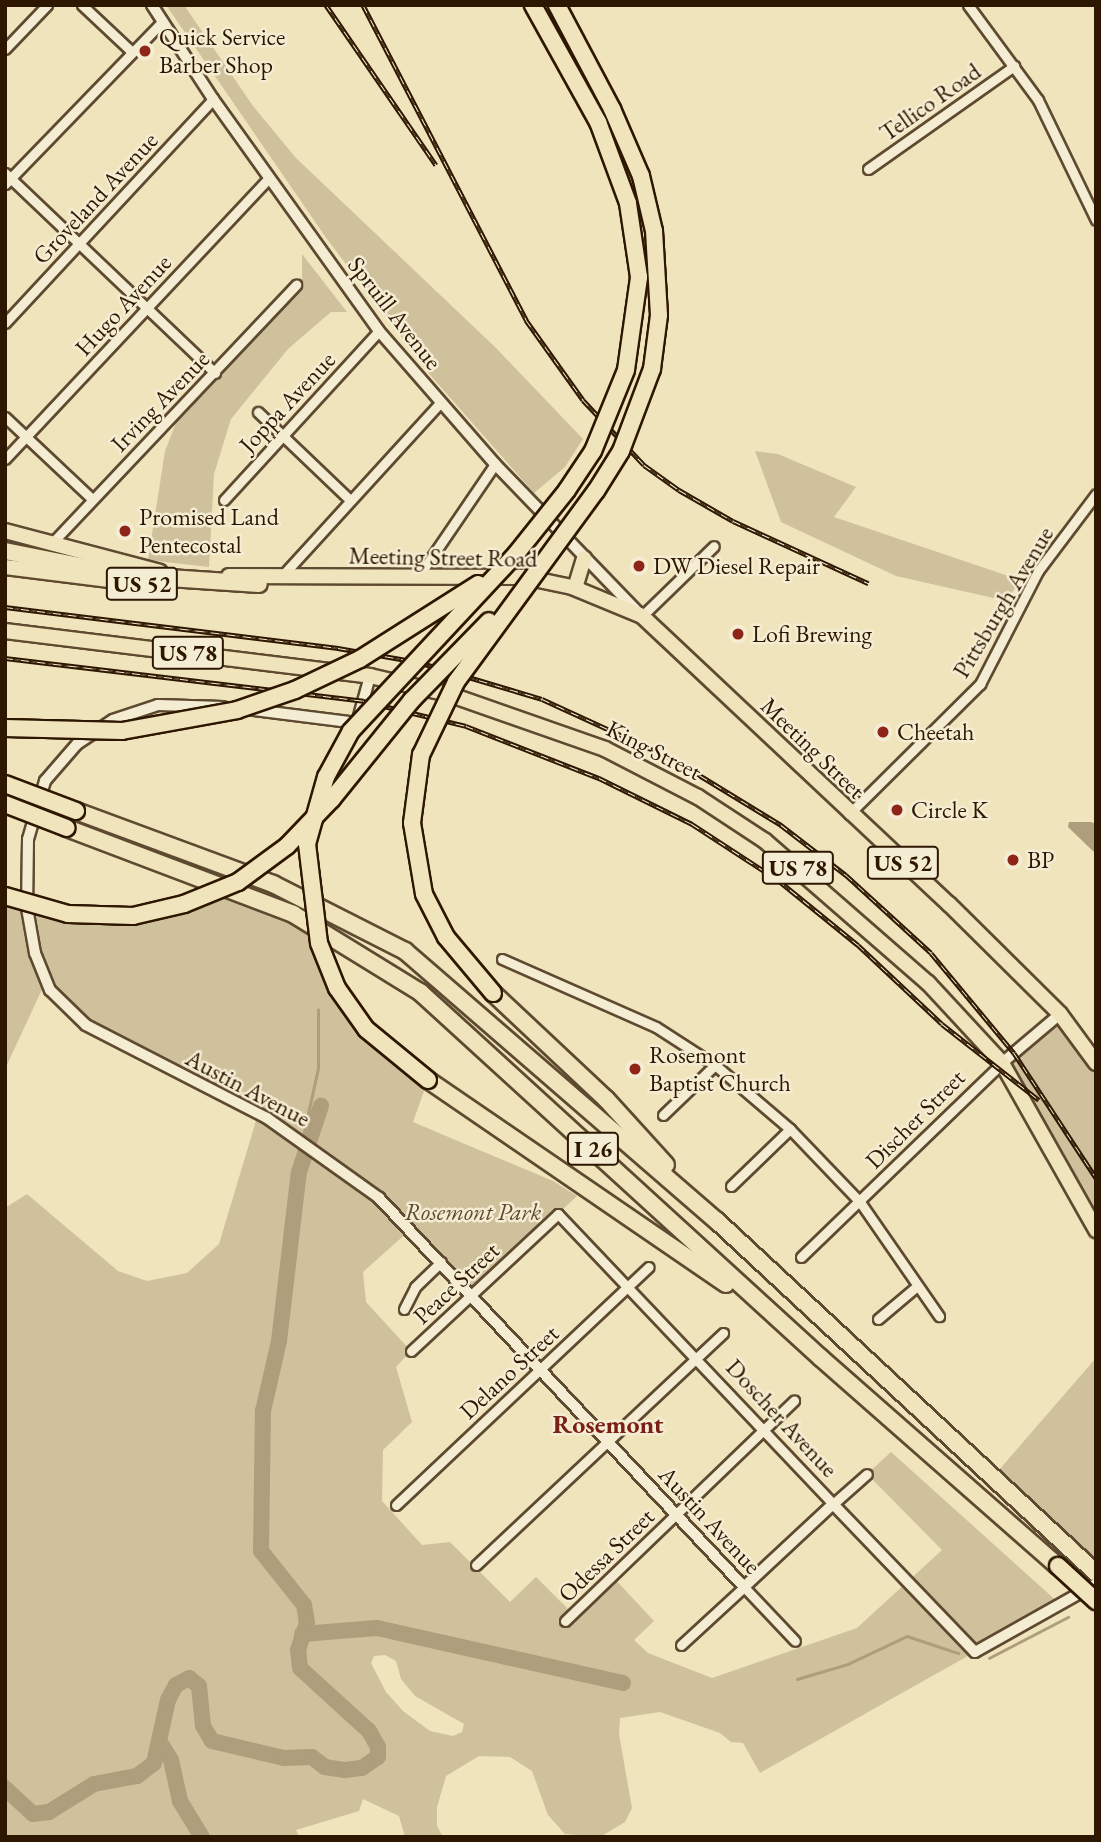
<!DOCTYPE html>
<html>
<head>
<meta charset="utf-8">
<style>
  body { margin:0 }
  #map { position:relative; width:1101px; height:1842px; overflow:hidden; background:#f0e4bc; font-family:"EB Garamond",serif }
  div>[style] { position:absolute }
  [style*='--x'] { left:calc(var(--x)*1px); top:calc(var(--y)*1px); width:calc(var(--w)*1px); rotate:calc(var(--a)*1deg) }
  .green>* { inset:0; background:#cfc19c }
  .water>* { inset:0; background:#ae9e7c }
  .stream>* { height:2.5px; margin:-1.25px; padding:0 1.25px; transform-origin:1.25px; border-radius:1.25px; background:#ae9e7c }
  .river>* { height:16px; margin:-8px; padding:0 8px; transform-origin:8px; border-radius:8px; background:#ae9e7c }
  .roads { filter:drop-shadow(2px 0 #5e4a30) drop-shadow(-2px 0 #5e4a30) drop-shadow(0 2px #5e4a30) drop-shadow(0 -2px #5e4a30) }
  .minor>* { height:9px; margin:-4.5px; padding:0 4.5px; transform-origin:4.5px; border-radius:4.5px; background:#f5edd3 }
  .tertiary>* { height:10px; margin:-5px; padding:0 5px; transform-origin:5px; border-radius:5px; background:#f5edd3 }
  .primary>* { height:14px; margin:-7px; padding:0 7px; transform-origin:7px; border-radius:7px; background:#f0e4bc }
  .motorway>* { height:16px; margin:-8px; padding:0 8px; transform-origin:8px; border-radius:8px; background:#f0e4bc }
  .rail>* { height:5px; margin-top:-2.5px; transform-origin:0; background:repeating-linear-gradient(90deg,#f5edd3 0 8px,#2e1701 0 16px); box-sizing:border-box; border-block:2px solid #2e1701 }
  .bridges { filter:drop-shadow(2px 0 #2e1701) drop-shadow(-2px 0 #2e1701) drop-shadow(0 2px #2e1701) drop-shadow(0 -2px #2e1701) }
  .motorway-bridge>* { height:16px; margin:-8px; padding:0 8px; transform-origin:8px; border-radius:8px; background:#f0e4bc }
  .dots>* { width:19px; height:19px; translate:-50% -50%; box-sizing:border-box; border:4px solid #f5edd3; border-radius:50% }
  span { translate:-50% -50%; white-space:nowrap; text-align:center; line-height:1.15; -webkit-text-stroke:5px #f5edd3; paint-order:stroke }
  .shield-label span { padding:2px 5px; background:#f5edd3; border:2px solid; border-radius:5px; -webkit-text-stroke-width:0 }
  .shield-label { font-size:23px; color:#2e1701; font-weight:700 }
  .poi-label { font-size:24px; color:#2e1701 }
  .left { translate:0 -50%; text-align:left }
  .street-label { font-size:24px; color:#2e1701 }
  .park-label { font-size:24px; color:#5e4a30; font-style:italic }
  .neighbourhood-label { font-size:26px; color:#7a1f14; font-weight:700 }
  .frame { position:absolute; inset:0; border:7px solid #2e1701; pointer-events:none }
</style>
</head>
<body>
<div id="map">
  <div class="green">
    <i style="clip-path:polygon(166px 5px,184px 5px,253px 106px,296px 158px,495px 347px,583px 439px,565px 467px,534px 493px,431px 376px,327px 239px)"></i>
    <i style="clip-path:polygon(302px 254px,347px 312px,331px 312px,288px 349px,231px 419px,214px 474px,209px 567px,148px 560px,165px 451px,177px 420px,302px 289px)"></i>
    <i style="clip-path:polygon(755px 451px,778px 454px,856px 487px,834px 517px,1020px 580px,1007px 601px,896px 576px,781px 522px)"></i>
    <i style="clip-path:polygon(evenodd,225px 889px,316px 927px,351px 1009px,428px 1080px,413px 1122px,553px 1181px,577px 1196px,471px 1295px,410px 1230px,363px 1272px,366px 1302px,411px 1351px,396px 1367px,412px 1422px,383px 1450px,382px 1501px,422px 1545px,450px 1542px,510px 1602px,536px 1577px,572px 1613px,612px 1576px,654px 1621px,634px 1640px,648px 1653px,712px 1678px,857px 1628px,942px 1550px,867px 1474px,891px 1452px,1060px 1604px,760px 1773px,743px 1743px,731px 1742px,720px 1733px,660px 1712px,620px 1718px,619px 1734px,632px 1808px,625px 1822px,600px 1837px,565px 1834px,548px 1815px,532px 1771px,510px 1757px,479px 1756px,446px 1776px,437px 1807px,437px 1826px,443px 1837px,405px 1837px,399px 1816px,363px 1799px,359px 1811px,296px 1830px,299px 1837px,5px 1837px,5px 1208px,27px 1194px,118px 1271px,147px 1281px,187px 1273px,219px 1244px,258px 1114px,86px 1025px,46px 981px,5px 1069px,5px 897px,112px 917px,225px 889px,385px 1655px,396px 1661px,401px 1679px,415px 1696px,464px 1724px,462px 1732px,453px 1736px,430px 1731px,403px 1711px,386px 1692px,371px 1663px,374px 1656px,385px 1655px)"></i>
    <i style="clip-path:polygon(1060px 1014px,1096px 1063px,1096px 1230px,1002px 1063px)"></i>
    <i style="clip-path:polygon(1096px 1358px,1096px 1573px,992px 1478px)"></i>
  </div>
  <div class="water">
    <i style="clip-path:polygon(1091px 822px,1096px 824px,1096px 854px,1068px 827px,1069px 822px)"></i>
  </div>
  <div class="stream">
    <i style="--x:302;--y:1141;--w:75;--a:-77.6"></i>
    <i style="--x:318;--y:1068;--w:58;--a:-90"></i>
    <i style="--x:266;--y:1418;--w:184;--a:-84.1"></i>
    <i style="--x:285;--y:1235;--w:89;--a:-80.3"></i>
    <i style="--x:989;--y:1658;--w:89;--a:-27.4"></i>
    <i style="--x:797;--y:1679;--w:53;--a:-16.4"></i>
    <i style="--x:848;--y:1664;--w:65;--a:-25.4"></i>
    <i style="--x:907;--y:1636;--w:54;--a:18.4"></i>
  </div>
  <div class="river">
    <i style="--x:302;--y:1634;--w:75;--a:-4.6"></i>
    <i style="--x:377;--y:1628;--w:252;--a:12.6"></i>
    <i style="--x:161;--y:1744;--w:19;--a:58"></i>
    <i style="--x:171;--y:1760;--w:42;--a:77.6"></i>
    <i style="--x:180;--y:1801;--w:42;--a:58.6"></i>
    <i style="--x:5;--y:1788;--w:38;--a:43"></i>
    <i style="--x:33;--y:1814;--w:16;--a:-7"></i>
    <i style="--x:49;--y:1812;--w:53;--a:-31.9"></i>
    <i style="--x:94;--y:1784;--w:44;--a:-10.5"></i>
    <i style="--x:137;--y:1776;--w:21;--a:-37"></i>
    <i style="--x:154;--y:1763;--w:65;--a:-77.5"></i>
    <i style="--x:168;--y:1700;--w:17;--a:-62"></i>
    <i style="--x:176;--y:1685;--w:15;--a:-28"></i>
    <i style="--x:189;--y:1678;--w:13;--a:39"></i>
    <i style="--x:199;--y:1686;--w:40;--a:84.3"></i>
    <i style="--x:203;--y:1726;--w:17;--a:59"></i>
    <i style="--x:212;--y:1741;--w:74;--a:13.3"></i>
    <i style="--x:284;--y:1758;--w:28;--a:-2"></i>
    <i style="--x:312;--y:1757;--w:16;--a:38"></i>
    <i style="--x:325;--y:1767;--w:20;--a:9"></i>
    <i style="--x:345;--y:1770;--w:17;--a:-7"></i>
    <i style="--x:362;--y:1768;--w:19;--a:-35"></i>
    <i style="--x:378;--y:1757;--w:10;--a:-90"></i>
    <i style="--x:378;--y:1747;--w:18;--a:-119"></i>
    <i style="--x:369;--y:1731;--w:93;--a:-137.6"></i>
    <i style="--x:300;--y:1668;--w:18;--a:-96"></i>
    <i style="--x:298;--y:1650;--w:28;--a:-72"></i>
    <i style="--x:307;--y:1623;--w:18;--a:-99"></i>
    <i style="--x:304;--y:1605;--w:69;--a:-128.5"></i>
    <i style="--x:261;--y:1551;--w:140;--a:-89.2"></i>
    <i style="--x:263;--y:1411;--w:72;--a:-77.1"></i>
    <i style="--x:279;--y:1341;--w:170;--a:-83.3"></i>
    <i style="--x:299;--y:1172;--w:70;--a:-71.6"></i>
  </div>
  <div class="roads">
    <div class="minor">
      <i style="--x:82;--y:5;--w:69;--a:43.2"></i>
      <i style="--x:968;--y:5;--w:118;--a:53.6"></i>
      <i style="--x:1038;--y:100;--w:133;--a:64.2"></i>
      <i style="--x:5;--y:49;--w:61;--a:-46.3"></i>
      <i style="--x:868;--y:169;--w:179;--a:-35.2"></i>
      <i style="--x:5;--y:173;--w:290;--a:43.6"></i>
      <i style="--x:5;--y:184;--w:226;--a:-45.9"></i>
      <i style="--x:5;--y:323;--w:306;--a:-47.1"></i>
      <i style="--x:258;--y:412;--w:126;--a:43.7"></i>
      <i style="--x:5;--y:417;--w:120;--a:43.3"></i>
      <i style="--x:5;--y:459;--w:386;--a:-46.8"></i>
      <i style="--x:224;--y:500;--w:229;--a:-47.5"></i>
      <i style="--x:51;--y:544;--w:357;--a:-46.6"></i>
      <i style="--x:281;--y:577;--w:236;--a:-47.6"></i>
      <i style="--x:418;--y:577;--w:137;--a:-55.7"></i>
      <i style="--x:642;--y:616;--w:100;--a:-44.2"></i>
      <i style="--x:849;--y:814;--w:185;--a:-44.8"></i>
      <i style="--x:980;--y:684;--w:127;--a:-62.8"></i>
      <i style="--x:1038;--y:571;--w:96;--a:-53"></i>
      <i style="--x:502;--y:959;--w:168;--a:23.8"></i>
      <i style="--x:656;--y:1027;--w:70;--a:32.8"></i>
      <i style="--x:715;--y:1065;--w:99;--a:40.5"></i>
      <i style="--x:790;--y:1129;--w:101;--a:46.2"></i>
      <i style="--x:860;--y:1202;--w:139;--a:55.3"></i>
      <i style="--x:663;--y:1115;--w:72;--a:-43.9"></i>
      <i style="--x:731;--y:1186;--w:82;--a:-44"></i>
      <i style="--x:801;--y:1257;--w:279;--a:-44"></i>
      <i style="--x:404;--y:1309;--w:25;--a:-63"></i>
      <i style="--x:415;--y:1287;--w:36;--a:-44"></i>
      <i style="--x:878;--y:1319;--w:51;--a:-40.2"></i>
      <i style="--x:411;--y:1351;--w:201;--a:-43"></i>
      <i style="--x:558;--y:1214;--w:400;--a:46.5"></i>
      <i style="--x:833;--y:1504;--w:45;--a:-41.4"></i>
      <i style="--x:396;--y:1505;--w:347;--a:-43.3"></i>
      <i style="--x:476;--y:1565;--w:339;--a:-43.2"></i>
      <i style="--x:565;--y:1621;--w:318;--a:-43.9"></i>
      <i style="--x:681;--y:1645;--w:86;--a:-42.6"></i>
      <i style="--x:744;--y:1587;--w:74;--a:46.6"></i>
    </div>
    <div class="tertiary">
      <i style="--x:152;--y:5;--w:112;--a:57"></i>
      <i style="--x:213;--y:99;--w:285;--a:54.4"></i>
      <i style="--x:379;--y:331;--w:176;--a:48.9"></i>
      <i style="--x:495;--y:464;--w:207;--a:46"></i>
      <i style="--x:223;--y:707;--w:65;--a:-178.2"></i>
      <i style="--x:158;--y:705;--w:47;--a:161.6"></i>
      <i style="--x:113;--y:720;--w:43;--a:146.3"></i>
      <i style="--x:77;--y:744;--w:49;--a:130.9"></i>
      <i style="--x:45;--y:781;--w:60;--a:106.3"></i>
      <i style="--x:28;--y:839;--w:69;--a:90.8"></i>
      <i style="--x:27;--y:908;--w:46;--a:79.9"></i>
      <i style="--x:35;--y:953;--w:40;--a:68"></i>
      <i style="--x:50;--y:990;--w:50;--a:44.2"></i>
      <i style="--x:86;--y:1025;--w:203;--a:27.2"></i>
      <i style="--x:267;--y:1118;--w:138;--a:35.5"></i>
      <i style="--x:379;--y:1198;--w:533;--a:46.82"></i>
      <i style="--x:744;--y:1587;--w:122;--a:-43"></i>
      <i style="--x:833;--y:1504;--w:205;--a:46.2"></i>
      <i style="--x:975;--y:1652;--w:139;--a:-29.3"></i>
      <i style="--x:246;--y:709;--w:112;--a:7.2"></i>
      <i style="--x:357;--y:723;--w:49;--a:-74.5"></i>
      <i style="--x:1002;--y:1063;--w:76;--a:-40.2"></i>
    </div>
    <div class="primary">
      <i style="--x:5;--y:531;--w:160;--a:14.8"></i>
      <i style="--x:5;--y:567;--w:121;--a:7.1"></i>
      <i style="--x:229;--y:576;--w:295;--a:0.2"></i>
      <i style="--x:524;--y:577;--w:49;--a:11.8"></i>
      <i style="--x:572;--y:587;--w:76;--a:22.5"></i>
      <i style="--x:642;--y:616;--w:421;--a:43.2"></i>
      <i style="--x:949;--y:904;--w:156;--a:44.7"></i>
      <i style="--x:1060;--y:1014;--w:61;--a:53.7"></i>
      <i style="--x:575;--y:588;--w:31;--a:-73"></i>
      <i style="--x:5;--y:631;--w:368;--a:7"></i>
      <i style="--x:370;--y:676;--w:80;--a:13"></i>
      <i style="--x:448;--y:694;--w:166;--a:19.3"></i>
      <i style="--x:605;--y:749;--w:105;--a:27.3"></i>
      <i style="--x:698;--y:797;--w:80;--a:33.3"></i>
      <i style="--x:765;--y:841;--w:216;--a:41.1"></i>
      <i style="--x:928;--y:983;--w:109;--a:47.2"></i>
      <i style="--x:1002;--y:1063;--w:192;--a:60.6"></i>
    </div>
    <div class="motorway">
      <i style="--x:5;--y:551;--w:121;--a:11.4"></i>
      <i style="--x:124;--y:575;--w:135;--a:3.8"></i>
      <i style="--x:76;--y:811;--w:210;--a:20.3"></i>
      <i style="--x:273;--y:884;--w:148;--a:26.9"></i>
      <i style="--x:405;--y:951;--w:413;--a:40.9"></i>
      <i style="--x:717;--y:1221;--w:517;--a:42.88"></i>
      <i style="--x:67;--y:828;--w:242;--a:20.8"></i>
      <i style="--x:293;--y:914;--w:149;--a:31.6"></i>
      <i style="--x:420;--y:992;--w:543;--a:42.39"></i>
      <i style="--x:821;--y:1358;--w:315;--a:41.3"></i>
      <i style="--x:493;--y:993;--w:155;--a:43.2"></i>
      <i style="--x:606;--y:1099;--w:89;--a:47.7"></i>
      <i style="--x:428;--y:1080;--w:361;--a:34.4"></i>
    </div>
  </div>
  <div class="rail">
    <i style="--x:326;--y:5;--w:194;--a:55.5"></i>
    <i style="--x:363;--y:5;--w:355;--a:62.6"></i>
    <i style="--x:526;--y:320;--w:98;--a:54.5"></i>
    <i style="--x:583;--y:400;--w:89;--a:46.8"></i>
    <i style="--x:644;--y:465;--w:43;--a:35.5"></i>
    <i style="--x:679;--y:490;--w:62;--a:29.9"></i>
    <i style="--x:733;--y:521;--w:149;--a:24.7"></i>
    <i style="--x:5;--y:607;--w:336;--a:7"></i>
    <i style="--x:338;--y:648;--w:81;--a:9.9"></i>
    <i style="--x:418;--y:662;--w:129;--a:16.6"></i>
    <i style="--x:542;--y:699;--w:144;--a:24.6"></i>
    <i style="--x:673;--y:759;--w:127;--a:31.4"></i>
    <i style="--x:781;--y:825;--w:82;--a:37.6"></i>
    <i style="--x:846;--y:875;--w:115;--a:42.5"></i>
    <i style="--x:931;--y:953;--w:130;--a:50.3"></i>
    <i style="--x:1014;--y:1053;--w:149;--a:56.7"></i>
    <i style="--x:5;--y:658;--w:361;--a:6.8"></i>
    <i style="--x:363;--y:701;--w:106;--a:13.6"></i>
    <i style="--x:466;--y:726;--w:143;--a:21.4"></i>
    <i style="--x:599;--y:778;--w:104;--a:26.3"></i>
    <i style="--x:692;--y:824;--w:103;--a:33.1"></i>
    <i style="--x:778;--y:880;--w:103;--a:39.1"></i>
    <i style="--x:858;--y:945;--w:115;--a:43.2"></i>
    <i style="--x:942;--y:1024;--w:123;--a:38.1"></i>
  </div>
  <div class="bridges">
    <div class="motorway-bridge">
      <i style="--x:5;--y:728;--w:117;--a:1.5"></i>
      <i style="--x:122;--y:731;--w:117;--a:-10.3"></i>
      <i style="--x:237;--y:710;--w:61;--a:-19"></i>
      <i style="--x:295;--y:690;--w:72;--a:-25.5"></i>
      <i style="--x:360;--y:659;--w:140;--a:-32.4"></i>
      <i style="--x:5;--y:784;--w:76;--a:20.8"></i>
      <i style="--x:5;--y:804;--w:66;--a:21.2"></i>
      <i style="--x:5;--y:896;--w:66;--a:15.9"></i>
      <i style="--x:68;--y:914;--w:65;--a:1.8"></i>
      <i style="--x:133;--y:916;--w:52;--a:-13.2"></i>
      <i style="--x:184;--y:904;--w:58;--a:-22.2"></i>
      <i style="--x:238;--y:882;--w:61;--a:-36.3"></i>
      <i style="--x:287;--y:846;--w:65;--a:-46.2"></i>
      <i style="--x:332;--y:799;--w:127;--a:-51.1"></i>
      <i style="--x:412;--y:700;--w:110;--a:-45.7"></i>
      <i style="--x:493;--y:993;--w:73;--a:-130"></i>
      <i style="--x:446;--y:937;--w:48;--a:-117.1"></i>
      <i style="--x:424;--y:894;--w:72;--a:-99.6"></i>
      <i style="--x:412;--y:823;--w:69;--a:-82.5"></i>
      <i style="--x:421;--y:755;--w:81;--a:-64.4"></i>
      <i style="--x:456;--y:682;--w:237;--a:-53.8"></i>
      <i style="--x:596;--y:491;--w:47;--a:-58"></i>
      <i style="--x:621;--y:451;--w:88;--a:-69.3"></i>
      <i style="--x:652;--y:369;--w:54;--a:-82.6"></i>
      <i style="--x:659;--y:315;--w:84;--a:-93.4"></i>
      <i style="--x:654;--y:231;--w:57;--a:-103.3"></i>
      <i style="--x:641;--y:176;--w:73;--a:-113.4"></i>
      <i style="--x:612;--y:109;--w:118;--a:-117.9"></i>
      <i style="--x:428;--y:1080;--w:80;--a:-140.6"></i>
      <i style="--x:366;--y:1029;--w:50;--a:-125.3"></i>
      <i style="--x:337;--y:988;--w:48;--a:-111.8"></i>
      <i style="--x:319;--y:943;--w:100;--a:-96.9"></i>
      <i style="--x:307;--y:844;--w:70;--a:-74.2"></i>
      <i style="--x:326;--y:777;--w:52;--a:-61.5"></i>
      <i style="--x:351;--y:731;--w:242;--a:-47"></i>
      <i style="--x:516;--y:554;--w:82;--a:-51.4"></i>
      <i style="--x:567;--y:490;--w:47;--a:-56.3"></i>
      <i style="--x:593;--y:451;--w:87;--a:-67.8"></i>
      <i style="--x:626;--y:370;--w:94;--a:-82"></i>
      <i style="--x:639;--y:277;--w:75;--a:-98.5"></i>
      <i style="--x:628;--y:203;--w:86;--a:-110.3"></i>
      <i style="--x:598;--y:122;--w:134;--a:-119.1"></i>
      <i style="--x:1058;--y:1566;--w:52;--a:42.6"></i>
    </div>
  </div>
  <div class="dots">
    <i style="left:145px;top:51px;background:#8f2418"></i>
    <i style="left:125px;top:531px;background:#8f2418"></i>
    <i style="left:639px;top:566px;background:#8f2418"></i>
    <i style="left:738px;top:634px;background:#8f2418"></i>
    <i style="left:883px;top:732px;background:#8f2418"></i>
    <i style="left:897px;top:810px;background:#8f2418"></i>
    <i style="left:1013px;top:860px;background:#8f2418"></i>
    <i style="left:635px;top:1069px;background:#8f2418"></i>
  </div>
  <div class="shield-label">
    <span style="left:142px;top:584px">US 52</span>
    <span style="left:188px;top:653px">US 78</span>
    <span style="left:903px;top:863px">US 52</span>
    <span style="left:798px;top:868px">US 78</span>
    <span style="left:593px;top:1149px">I 26</span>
  </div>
  <div class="poi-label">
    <span class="left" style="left:159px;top:51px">Quick Service<br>Barber Shop</span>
    <span class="left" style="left:139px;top:531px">Promised Land<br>Pentecostal</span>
    <span class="left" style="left:653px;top:566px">DW Diesel Repair</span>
    <span class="left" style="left:752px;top:634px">Lofi Brewing</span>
    <span class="left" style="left:897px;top:732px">Cheetah</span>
    <span class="left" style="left:911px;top:810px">Circle K</span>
    <span class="left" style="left:1027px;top:860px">BP</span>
    <span class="left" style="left:649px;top:1069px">Rosemont<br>Baptist Church</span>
  </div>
  <div class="street-label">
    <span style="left:930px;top:102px;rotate:-35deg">Tellico Road</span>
    <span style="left:95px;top:198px;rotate:-47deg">Groveland Avenue</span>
    <span style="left:123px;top:305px;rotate:-47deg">Hugo Avenue</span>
    <span style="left:395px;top:313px;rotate:52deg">Spruill Avenue</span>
    <span style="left:160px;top:401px;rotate:-46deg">Irving Avenue</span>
    <span style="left:287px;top:402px;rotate:-47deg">Joppa Avenue</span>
    <span style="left:443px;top:557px;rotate:1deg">Meeting Street Road</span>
    <span style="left:1003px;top:602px;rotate:-59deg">Pittsburgh Avenue</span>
    <span style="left:813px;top:748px;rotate:44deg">Meeting Street</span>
    <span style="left:654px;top:750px;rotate:27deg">King Street</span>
    <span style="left:248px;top:1088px;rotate:28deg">Austin Avenue</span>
    <span style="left:915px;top:1119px;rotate:-45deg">Discher Street</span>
    <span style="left:456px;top:1283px;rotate:-43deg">Peace Street</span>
    <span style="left:509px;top:1372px;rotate:-43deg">Delano Street</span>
    <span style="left:782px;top:1418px;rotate:47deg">Doscher Avenue</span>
    <span style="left:710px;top:1520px;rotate:47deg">Austin Avenue</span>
    <span style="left:606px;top:1555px;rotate:-44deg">Odessa Street</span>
  </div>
  <div class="park-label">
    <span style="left:473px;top:1212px">Rosemont Park</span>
  </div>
  <div class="neighbourhood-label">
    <span style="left:608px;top:1425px">Rosemont</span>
  </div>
  <div class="frame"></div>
</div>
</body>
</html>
